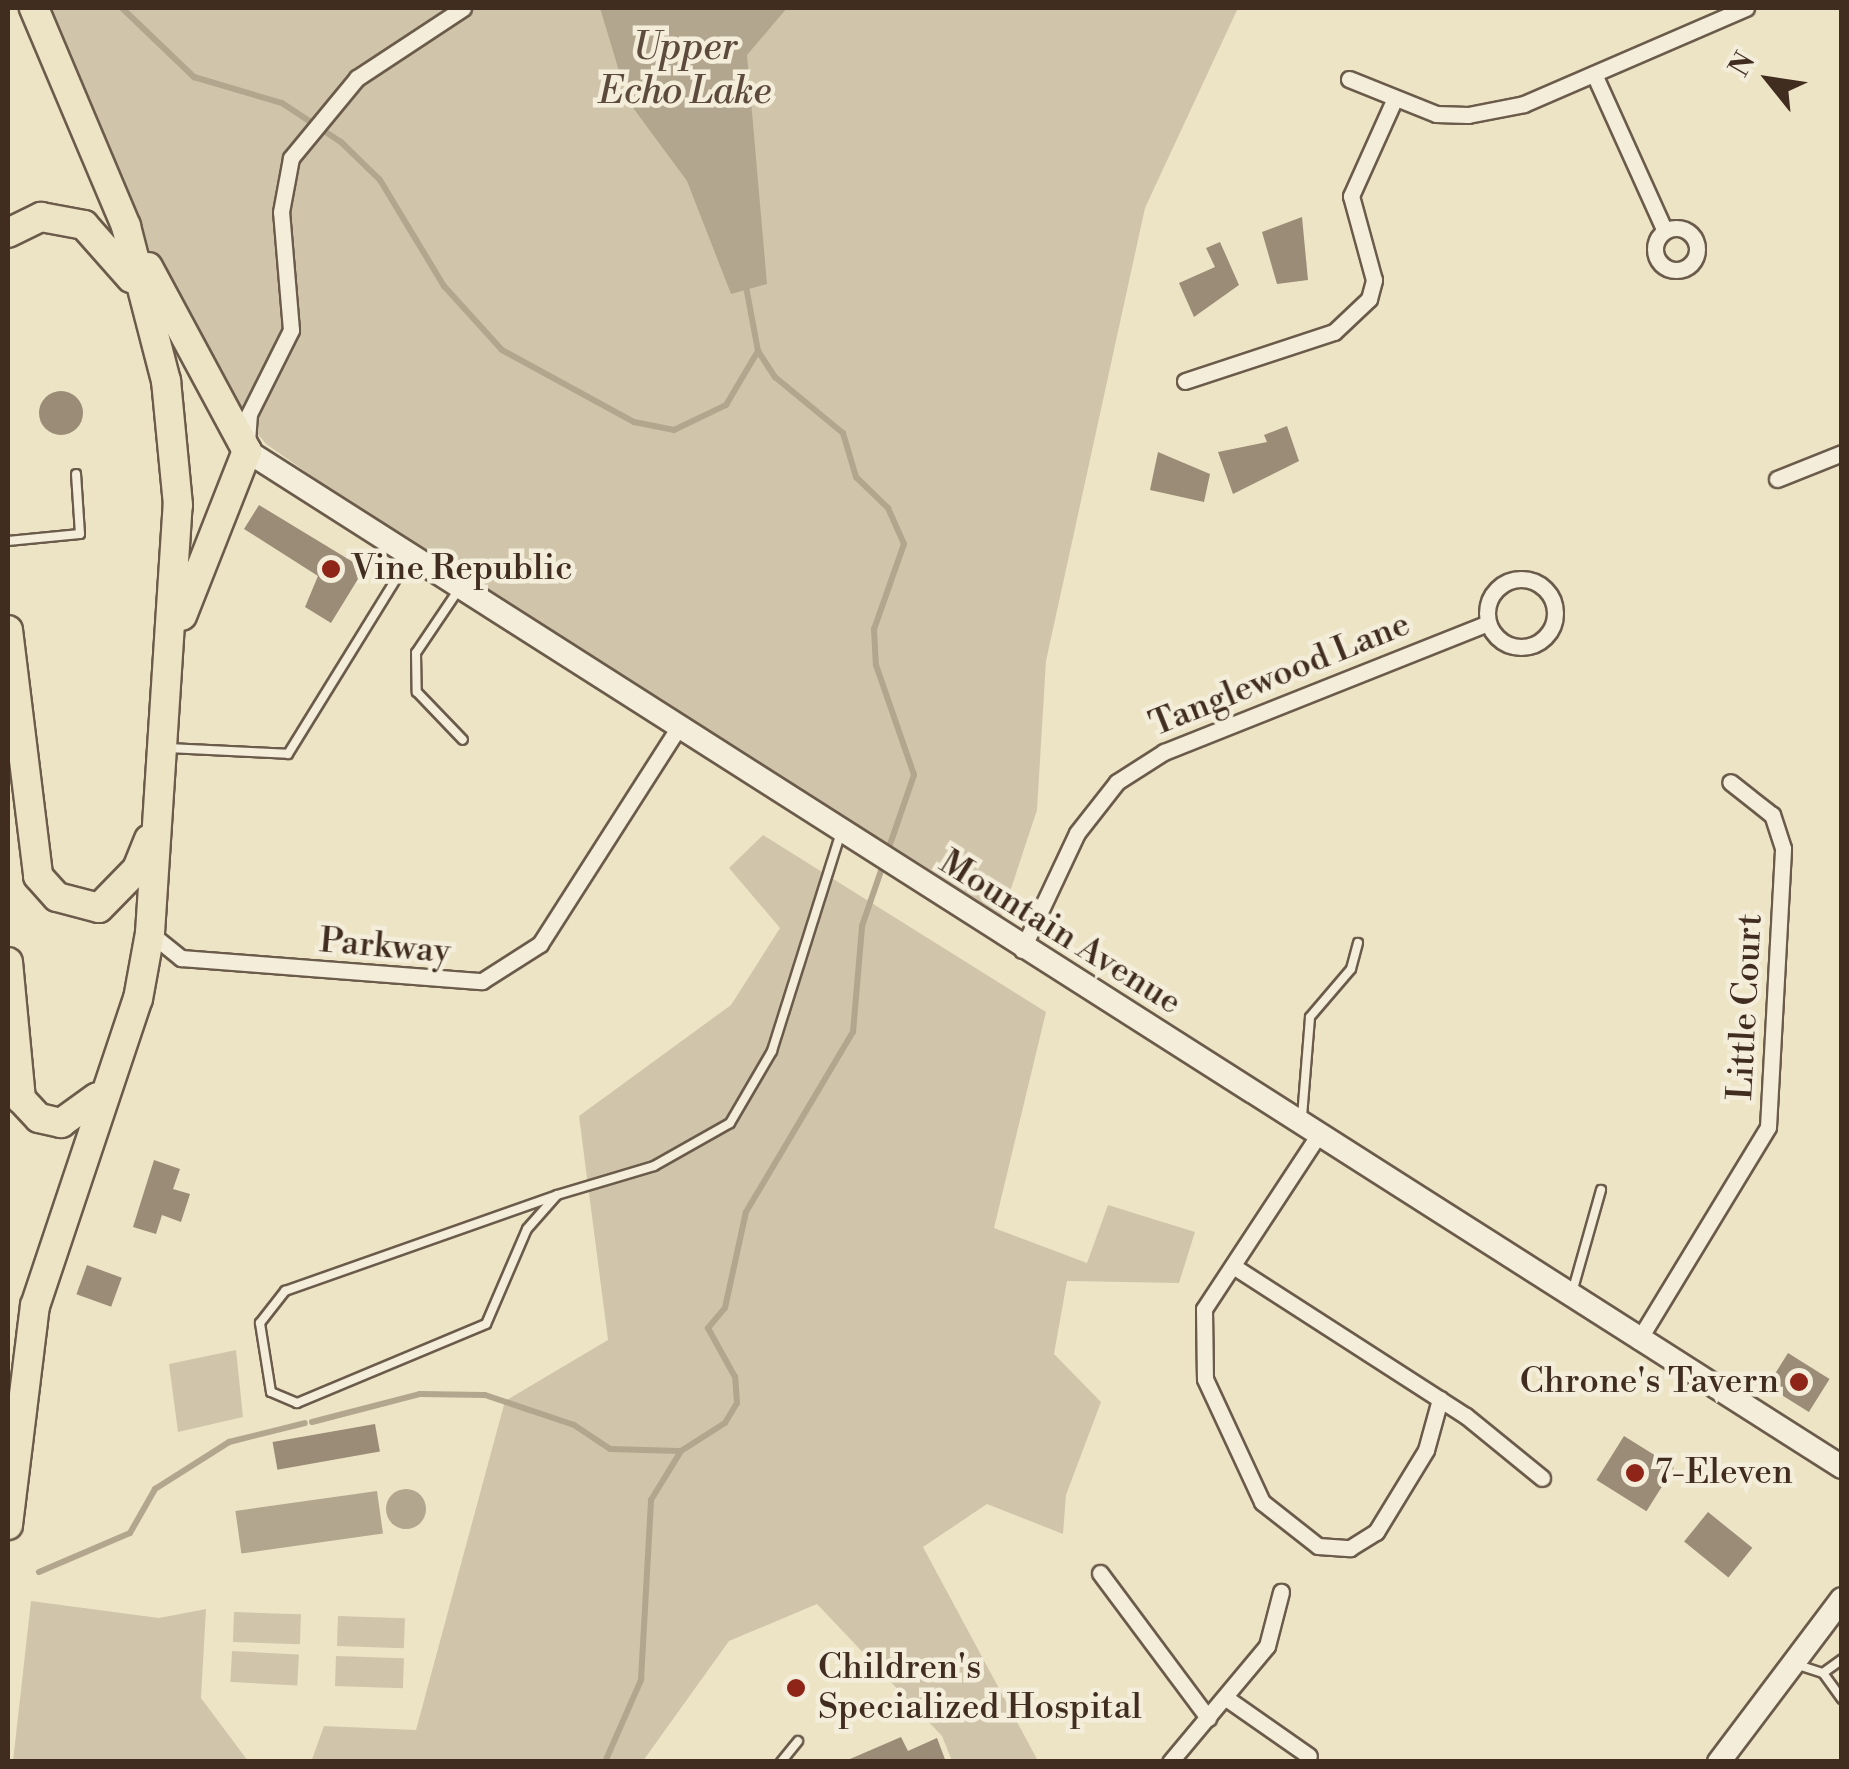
<!DOCTYPE html>
<html>
<head>
<meta charset="utf-8">
<style>
  body { margin:0 }
  #map { position:relative; width:1849px; height:1769px; overflow:hidden; background:#ede4c6; font-family:"Libre Bodoni",serif }
  div>[style] { position:absolute }
  [style*='--x'] { left:calc(var(--x)*1px); top:calc(var(--y)*1px); width:calc(var(--w)*1px); rotate:calc(var(--a)*1deg) }
  .green>* { inset:0; background:#d0c5aa; transform-origin:0 0 }
  .water>* { inset:0; background:#b2a68e; transform-origin:0 0 }
  .round { border-radius:50% }
  .stream>* { height:6px; margin:-3px; padding:0 3px; transform-origin:3px; border-radius:3px; background:#b2a68e }
  .building>* { inset:0; background:#9a8c76; transform-origin:0 0 }
  .roads { filter:drop-shadow(2px 0 #6b5b4a) drop-shadow(-2px 0 #6b5b4a) drop-shadow(0 2px #6b5b4a) drop-shadow(0 -2px #6b5b4a) }
  .lane>* { height:8px; margin:-4px; padding:0 4px; transform-origin:4px; border-radius:4px; background:#f3edda }
  .street>* { height:15px; margin:-7.5px; padding:0 7.5px; transform-origin:7.5px; border-radius:7.5px; background:#f3edda }
  .street>.ring { margin:-7.5px; padding:0; box-sizing:content-box; background:none; border:15px solid #f3edda; border-radius:50% }
  .secondary>* { height:22px; margin:-11px; padding:0 11px; transform-origin:11px; border-radius:11px; background:#f3edda }
  .highway>* { height:28px; margin:-14px; padding:0 14px; transform-origin:14px; border-radius:14px; background:#ede4c6 }
  .dots>* { width:28px; height:28px; translate:-50% -50%; box-sizing:border-box; border:5px solid #f3edda; border-radius:50% }
  span { translate:-50% -50%; white-space:nowrap; text-align:center; line-height:1.15; -webkit-text-stroke:9px #f3edda; paint-order:stroke }
  .poi-label { font-size:35px; color:#402d20 }
  .left { translate:0 -50%; text-align:left }
  .right { translate:-100% -50%; text-align:right }
  .street-label { font-size:35px; color:#402d20 }
  .water-label { font-size:38px; color:#5c4b3c; font-style:italic }
  .frame { position:absolute; inset:0; border:10px solid #402d20; pointer-events:none }
  .north { position:absolute; left:1719px; top:30px; width:100px; height:100px; -webkit-text-stroke:8px #f3edda; paint-order:stroke; rotate:300deg; font-size:28px; font-weight:700; line-height:40px; text-align:center; color:#402d20 }
  .north::after { content:''; display:block; margin:auto; width:35px; height:45px; background:#402d20; clip-path:polygon(50% 0,100% 100%,50% 72%,0 100%) }
</style>
</head>
<body>
<div id="map">
  <div class="green">
    <i style="clip-path:polygon(34px 8px,1238px 8px,1145px 208px,1046px 661px,1037px 810px,996px 934px,676px 731px,266px 444px,200px 364px,126px 226px)"></i>
    <i style="clip-path:polygon(763px 835px,1046px 1012px,994px 1228px,1087px 1263px,1108px 1205px,1195px 1232px,1179px 1283px,1067px 1281px,1054px 1354px,1101px 1402px,1066px 1495px,1063px 1534px,987px 1504px,923px 1547px,1038px 1761px,952px 1761px,942px 1736px,817px 1604px,729px 1641px,643px 1761px,311px 1762px,324px 1726px,416px 1730px,505px 1401px,608px 1340px,579px 1116px,731px 1005px,780px 928px,729px 868px)"></i>
    <i style="clip-path:polygon(236px 1350px,243px 1417px,178px 1432px,169px 1364px)"></i>
    <i style="clip-path:polygon(31px 1601px,159px 1618px,206px 1609px,201px 1698px,248px 1761px,13px 1761px)"></i>
    <i style="left:234px;top:1612px;width:67px;height:30px;rotate:2deg"></i>
    <i style="left:338px;top:1616px;width:67px;height:30px;rotate:2deg"></i>
    <i style="left:232px;top:1651px;width:67px;height:31px;rotate:3deg"></i>
    <i style="left:336px;top:1656px;width:68px;height:30px;rotate:2deg"></i>
  </div>
  <div class="water">
    <i style="clip-path:polygon(600px 8px,787px 8px,747px 55px,767px 284px,731px 294px,687px 181px,628px 101px)"></i>
    <i class="round" style="left:386px;top:1489px;width:40px;height:40px"></i>
    <i style="left:377px;top:1491px;width:43px;height:143px;rotate:82deg"></i>
  </div>
  <div class="stream">
    <i style="--x:122;--y:8;--w:100;--a:43.8"></i>
    <i style="--x:194;--y:77;--w:92;--a:16.5"></i>
    <i style="--x:282;--y:103;--w:71;--a:33.5"></i>
    <i style="--x:341;--y:142;--w:54;--a:44.3"></i>
    <i style="--x:380;--y:180;--w:124;--a:58.9"></i>
    <i style="--x:444;--y:286;--w:86;--a:47.8"></i>
    <i style="--x:502;--y:350;--w:150;--a:28.6"></i>
    <i style="--x:634;--y:422;--w:41;--a:11.3"></i>
    <i style="--x:674;--y:430;--w:58;--a:-25.7"></i>
    <i style="--x:726;--y:405;--w:63;--a:-59.3"></i>
    <i style="--x:758;--y:351;--w:66;--a:-100.5"></i>
    <i style="--x:758;--y:351;--w:31;--a:57"></i>
    <i style="--x:775;--y:377;--w:88;--a:39.5"></i>
    <i style="--x:843;--y:433;--w:46;--a:73.5"></i>
    <i style="--x:856;--y:477;--w:45;--a:44.1"></i>
    <i style="--x:888;--y:508;--w:39;--a:66"></i>
    <i style="--x:904;--y:544;--w:90;--a:109.4"></i>
    <i style="--x:874;--y:629;--w:36;--a:87"></i>
    <i style="--x:876;--y:665;--w:116;--a:70.9"></i>
    <i style="--x:914;--y:775;--w:83;--a:109.1"></i>
    <i style="--x:312;--y:1422;--w:112;--a:-14.5"></i>
    <i style="--x:420;--y:1394;--w:65;--a:0.9"></i>
    <i style="--x:485;--y:1395;--w:94;--a:18.6"></i>
    <i style="--x:574;--y:1425;--w:43;--a:33.7"></i>
    <i style="--x:610;--y:1449;--w:69;--a:1.7"></i>
    <i style="--x:39;--y:1572;--w:99;--a:-23.2"></i>
    <i style="--x:130;--y:1533;--w:51;--a:-60.4"></i>
    <i style="--x:155;--y:1489;--w:88;--a:-32.4"></i>
    <i style="--x:229;--y:1442;--w:78;--a:-14"></i>
    <i style="--x:605;--y:1762;--w:90;--a:-66.3"></i>
    <i style="--x:641;--y:1680;--w:180;--a:-86.8"></i>
    <i style="--x:651;--y:1500;--w:57;--a:-58.5"></i>
    <i style="--x:681;--y:1451;--w:52;--a:-32.5"></i>
    <i style="--x:725;--y:1423;--w:23;--a:-59"></i>
    <i style="--x:737;--y:1403;--w:26;--a:-94"></i>
    <i style="--x:735;--y:1377;--w:56;--a:-118.9"></i>
    <i style="--x:708;--y:1328;--w:26;--a:-50"></i>
    <i style="--x:725;--y:1308;--w:98;--a:-77.7"></i>
    <i style="--x:746;--y:1212;--w:209;--a:-59.3"></i>
    <i style="--x:853;--y:1032;--w:106;--a:-85.1"></i>
    <i style="--x:862;--y:926;--w:65;--a:-71"></i>
  </div>
  <div class="building">
    <i style="clip-path:polygon(1302px 217px,1308px 280px,1277px 284px,1262px 232px)"></i>
    <i style="clip-path:polygon(1220px 242px,1239px 285px,1194px 317px,1179px 283px,1215px 267px,1206px 248px)"></i>
    <i class="round" style="left:39px;top:391px;width:44px;height:44px"></i>
    <i style="clip-path:polygon(1287px 426px,1299px 461px,1233px 494px,1218px 452px,1267px 442px,1264px 435px)"></i>
    <i style="clip-path:polygon(1158px 452px,1210px 474px,1204px 502px,1150px 490px)"></i>
    <i style="clip-path:polygon(259px 505px,353px 562px,358px 579px,331px 623px,305px 607px,318px 576px,244px 529px)"></i>
    <i style="clip-path:polygon(154px 1160px,180px 1169px,173px 1189px,190px 1194px,181px 1222px,162px 1215px,156px 1234px,133px 1227px)"></i>
    <i style="left:87px;top:1265px;width:37px;height:31px;rotate:20deg"></i>
    <i style="left:1788px;top:1353px;width:49px;height:39px;rotate:32deg"></i>
    <i style="left:375px;top:1424px;width:28px;height:104px;rotate:80deg"></i>
    <i style="left:1624px;top:1436px;width:59px;height:52px;rotate:32deg"></i>
    <i style="left:1708px;top:1512px;width:57px;height:38px;rotate:39deg"></i>
    <i style="clip-path:polygon(901px 1737px,908px 1751px,937px 1738px,946px 1762px,843px 1762px)"></i>
  </div>
  <div class="roads">
    <div class="lane">
      <i style="--x:8;--y:541;--w:72;--a:-5.6"></i>
      <i style="--x:80;--y:534;--w:60;--a:-93.8"></i>
      <i style="--x:457;--y:592;--w:73;--a:123.9"></i>
      <i style="--x:416;--y:653;--w:39;--a:89"></i>
      <i style="--x:417;--y:692;--w:66;--a:46.2"></i>
      <i style="--x:167;--y:748;--w:121;--a:2.8"></i>
      <i style="--x:288;--y:754;--w:228;--a:-58.3"></i>
      <i style="--x:1302;--y:1117;--w:100;--a:-85.4"></i>
      <i style="--x:1310;--y:1017;--w:63;--a:-49.5"></i>
      <i style="--x:1351;--y:969;--w:27;--a:-75"></i>
      <i style="--x:557;--y:1195;--w:45;--a:131.4"></i>
      <i style="--x:527;--y:1229;--w:103;--a:113.3"></i>
      <i style="--x:486;--y:1324;--w:205;--a:157.3"></i>
      <i style="--x:297;--y:1403;--w:28;--a:-157"></i>
      <i style="--x:271;--y:1392;--w:70;--a:-99.1"></i>
      <i style="--x:260;--y:1323;--w:41;--a:-52"></i>
      <i style="--x:285;--y:1291;--w:288;--a:-19.4"></i>
      <i style="--x:557;--y:1195;--w:101;--a:-16.6"></i>
      <i style="--x:654;--y:1166;--w:87;--a:-29.5"></i>
      <i style="--x:730;--y:1123;--w:83;--a:-59.7"></i>
      <i style="--x:772;--y:1051;--w:226;--a:-72.5"></i>
      <i style="--x:1573;--y:1289;--w:103;--a:-74.2"></i>
      <i style="--x:1795;--y:1664;--w:29;--a:18"></i>
      <i style="--x:1823;--y:1673;--w:32;--a:54"></i>
      <i style="--x:1823;--y:1673;--w:24;--a:-36"></i>
      <i style="--x:781;--y:1762;--w:27;--a:-51"></i>
    </div>
    <div class="street">
      <i style="--x:1594;--y:74;--w:172;--a:65.7"></i>
      <i style="--x:1349;--y:79;--w:94;--a:21.9"></i>
      <i style="--x:1436;--y:114;--w:32;--a:2"></i>
      <i style="--x:1468;--y:115;--w:57;--a:-11.1"></i>
      <i style="--x:1524;--y:104;--w:242;--a:-23.4"></i>
      <i class="ring" style="left:1655px;top:228px;width:27px;height:27px"></i>
      <i style="--x:1185;--y:381;--w:157;--a:-18.2"></i>
      <i style="--x:1334;--y:332;--w:48;--a:-43.3"></i>
      <i style="--x:1369;--y:299;--w:20;--a:-75"></i>
      <i style="--x:1374;--y:280;--w:87;--a:-105.3"></i>
      <i style="--x:1351;--y:196;--w:107;--a:-65.8"></i>
      <i style="--x:247;--y:442;--w:28;--a:-86"></i>
      <i style="--x:249;--y:414;--w:94;--a:-63.4"></i>
      <i style="--x:291;--y:330;--w:118;--a:-94.8"></i>
      <i style="--x:281;--y:212;--w:55;--a:-79.5"></i>
      <i style="--x:291;--y:158;--w:104;--a:-50.5"></i>
      <i style="--x:357;--y:78;--w:127;--a:-33.4"></i>
      <i style="--x:1777;--y:479;--w:70;--a:-21.8"></i>
      <i class="ring" style="left:1487px;top:579px;width:53px;height:53px"></i>
      <i style="--x:150;--y:933;--w:40;--a:39"></i>
      <i style="--x:181;--y:958;--w:302;--a:4.4"></i>
      <i style="--x:482;--y:981;--w:69;--a:-32.5"></i>
      <i style="--x:540;--y:944;--w:253;--a:-57.4"></i>
      <i style="--x:1022;--y:950;--w:129;--a:-64.8"></i>
      <i style="--x:1077;--y:833;--w:65;--a:-51.9"></i>
      <i style="--x:1117;--y:782;--w:56;--a:-32.6"></i>
      <i style="--x:1164;--y:752;--w:343;--a:-21.7"></i>
      <i style="--x:1317;--y:1137;--w:206;--a:123.3"></i>
      <i style="--x:1204;--y:1309;--w:70;--a:89.2"></i>
      <i style="--x:1205;--y:1379;--w:136;--a:65.1"></i>
      <i style="--x:1262;--y:1502;--w:71;--a:38.2"></i>
      <i style="--x:1318;--y:1546;--w:32;--a:4"></i>
      <i style="--x:1350;--y:1548;--w:31;--a:-32"></i>
      <i style="--x:1376;--y:1532;--w:96;--a:-58.6"></i>
      <i style="--x:1426;--y:1450;--w:53;--a:-74.6"></i>
      <i style="--x:1233;--y:1266;--w:277;--a:32.8"></i>
      <i style="--x:1466;--y:1416;--w:98;--a:39.2"></i>
      <i style="--x:1638;--y:1341;--w:250;--a:-58.7"></i>
      <i style="--x:1768;--y:1127;--w:279;--a:-86.9"></i>
      <i style="--x:1783;--y:848;--w:35;--a:-108"></i>
      <i style="--x:1772;--y:815;--w:53;--a:-141.8"></i>
      <i style="--x:1100;--y:1573;--w:181;--a:53.3"></i>
      <i style="--x:1226;--y:1698;--w:101;--a:34.9"></i>
      <i style="--x:1170;--y:1762;--w:151;--a:-50.1"></i>
      <i style="--x:1267;--y:1646;--w:56;--a:-75.5"></i>
    </div>
    <div class="secondary">
      <i style="--x:247;--y:451;--w:1891;--a:32.5"></i>
      <i style="--x:1719;--y:1762;--w:204;--a:-53"></i>
    </div>
    <div class="highway">
      <i style="--x:8;--y:233;--w:37;--a:-26"></i>
      <i style="--x:41;--y:217;--w:44;--a:10.5"></i>
      <i style="--x:84;--y:225;--w:71;--a:48.4"></i>
      <i style="--x:148;--y:267;--w:209;--a:61.7"></i>
      <i style="--x:247;--y:451;--w:177;--a:111.5"></i>
      <i style="--x:8;--y:630;--w:248;--a:83"></i>
      <i style="--x:38;--y:876;--w:28;--a:48"></i>
      <i style="--x:57;--y:897;--w:43;--a:14.7"></i>
      <i style="--x:99;--y:908;--w:54;--a:-45.7"></i>
      <i style="--x:137;--y:869;--w:32;--a:-68"></i>
      <i style="--x:8;--y:962;--w:138;--a:84.6"></i>
      <i style="--x:21;--y:1099;--w:26;--a:47"></i>
      <i style="--x:39;--y:1118;--w:23;--a:13"></i>
      <i style="--x:61;--y:1123;--w:44;--a:-35.8"></i>
      <i style="--x:8;--y:1525;--w:221;--a:-83"></i>
      <i style="--x:35;--y:1306;--w:324;--a:-71.5"></i>
      <i style="--x:138;--y:999;--w:67;--a:-79.7"></i>
      <i style="--x:150;--y:933;--w:429;--a:-86.3"></i>
      <i style="--x:178;--y:505;--w:125;--a:-95.5"></i>
      <i style="--x:166;--y:381;--w:160;--a:-104.5"></i>
      <i style="--x:126;--y:226;--w:237;--a:-112.9"></i>
    </div>
  </div>
  <div class="dots">
    <i style="left:331px;top:569px;background:#8f2418"></i>
    <i style="left:1799px;top:1382px;background:#8f2418"></i>
    <i style="left:1635px;top:1473px;background:#8f2418"></i>
    <i style="left:796px;top:1688px;background:#8f2418"></i>
  </div>
  <div class="poi-label">
    <span class="left" style="left:351px;top:569px">Vine Republic</span>
    <span class="right" style="left:1779px;top:1382px">Chrone's Tavern</span>
    <span class="left" style="left:1655px;top:1473px">7-Eleven</span>
    <span class="left" style="left:818px;top:1688px">Children's<br>Specialized Hospital</span>
  </div>
  <div class="street-label">
    <span style="left:1280px;top:675px;rotate:-22deg">Tanglewood Lane</span>
    <span style="left:1060px;top:933px;rotate:32deg">Mountain Avenue</span>
    <span style="left:385px;top:947px;rotate:5deg">Parkway</span>
    <span style="left:1746px;top:1007px;rotate:-87deg">Little Court</span>
  </div>
  <div class="water-label">
    <span style="left:685px;top:70px">Upper<br>Echo Lake</span>
  </div>
  <div class="frame"></div>
  <div class="north">N</div>
</div>
</body>
</html>
